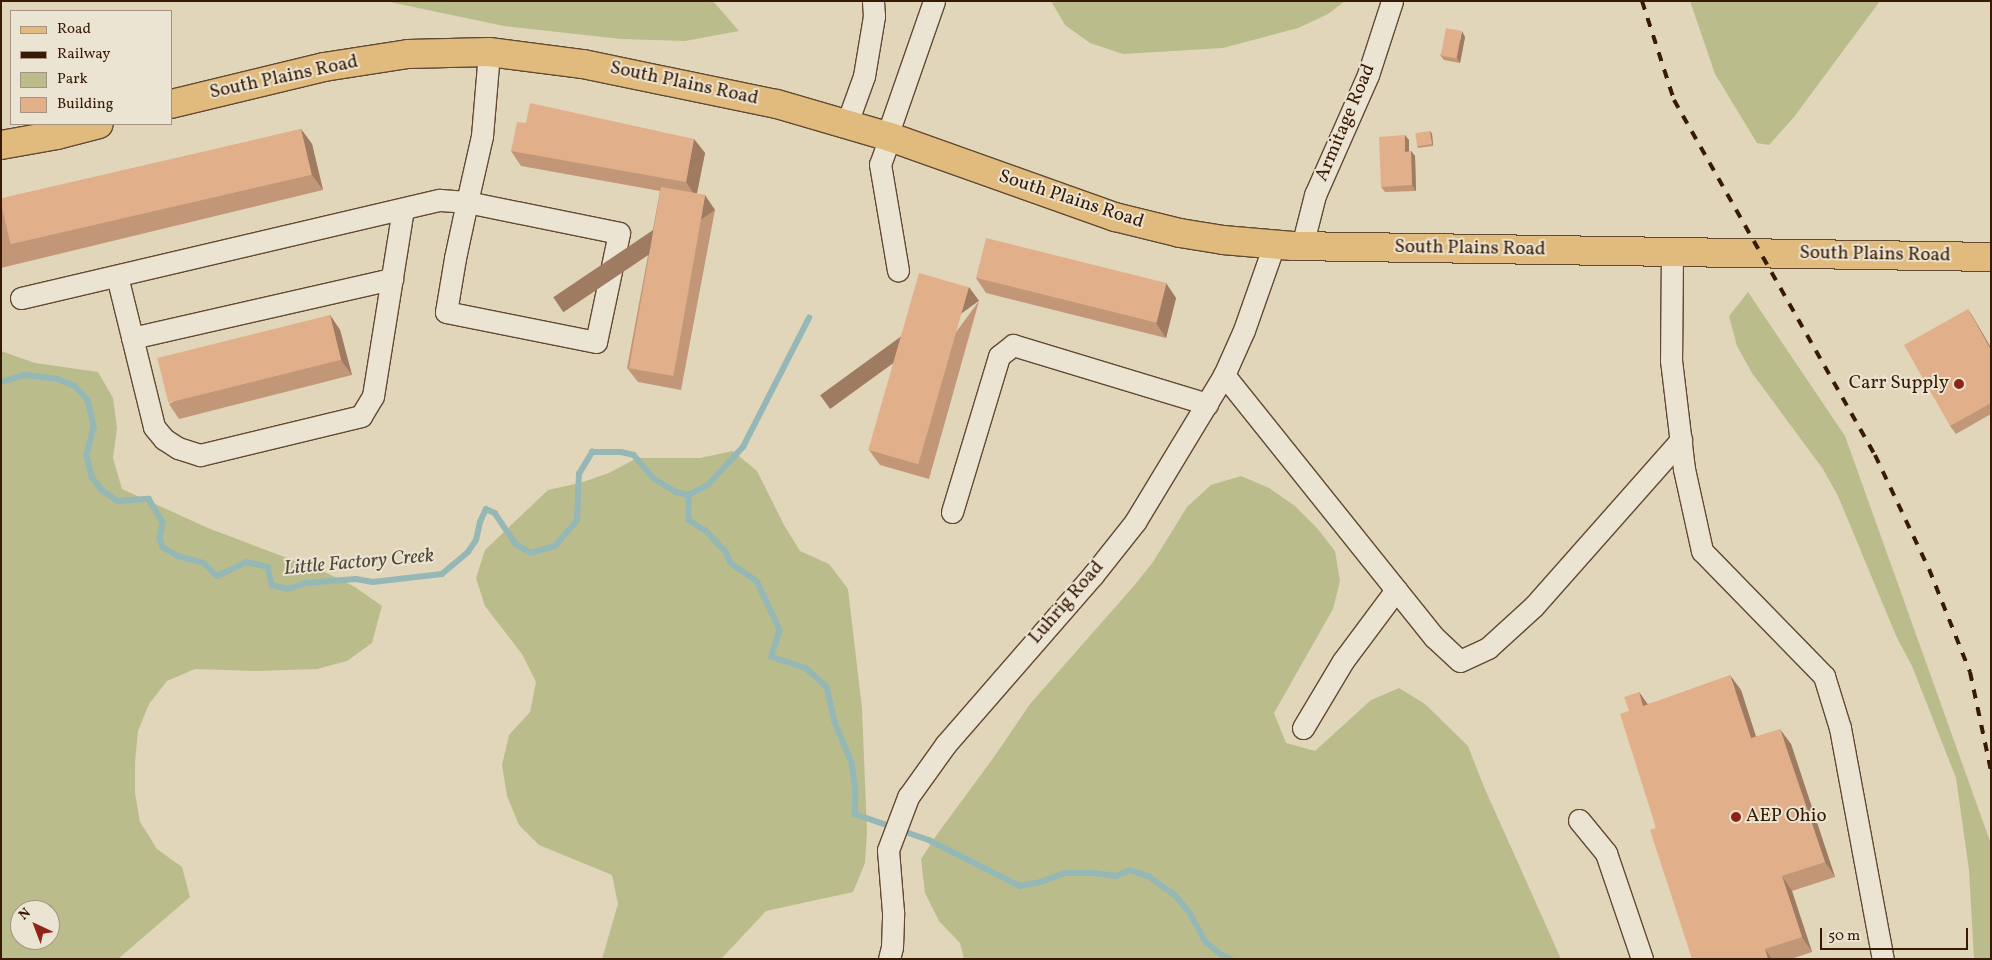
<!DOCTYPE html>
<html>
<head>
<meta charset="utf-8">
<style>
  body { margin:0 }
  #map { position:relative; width:1992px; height:960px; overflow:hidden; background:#e1d6ba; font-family:Vollkorn,serif }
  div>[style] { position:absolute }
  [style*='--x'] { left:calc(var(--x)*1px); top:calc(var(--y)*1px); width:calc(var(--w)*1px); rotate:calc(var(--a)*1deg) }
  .green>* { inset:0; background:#babc8b }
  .stream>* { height:5.5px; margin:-2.75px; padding:0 2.75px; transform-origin:2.75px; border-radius:2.75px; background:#95b8b6 }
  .roads { filter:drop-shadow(1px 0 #624932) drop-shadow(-1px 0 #624932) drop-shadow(0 1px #624932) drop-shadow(0 -1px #624932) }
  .minor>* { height:21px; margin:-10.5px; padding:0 10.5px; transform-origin:10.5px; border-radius:10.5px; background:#ece4d2 }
  .major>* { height:28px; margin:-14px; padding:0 14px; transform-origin:14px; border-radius:14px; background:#e0bb7d }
  .rail>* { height:4px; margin-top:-2px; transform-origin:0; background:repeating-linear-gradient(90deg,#371a04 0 9px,transparent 0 18px) }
  .wall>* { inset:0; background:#c29778 }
  .shaded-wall>* { inset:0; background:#9e7b61; transform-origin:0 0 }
  .building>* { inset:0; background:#e1b08b; transform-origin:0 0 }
  .dots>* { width:14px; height:14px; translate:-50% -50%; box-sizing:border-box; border:2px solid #ece4d2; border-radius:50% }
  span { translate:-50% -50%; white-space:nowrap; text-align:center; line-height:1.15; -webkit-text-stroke:4px #ece4d2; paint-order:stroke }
  .street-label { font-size:19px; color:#371a04 }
  .poi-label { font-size:19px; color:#371a04 }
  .right { translate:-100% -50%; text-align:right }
  .left { translate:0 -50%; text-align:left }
  .water-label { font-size:20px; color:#534939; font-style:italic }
  .frame { position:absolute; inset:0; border:2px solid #371a04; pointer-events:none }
  .legend { position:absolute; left:10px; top:10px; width:162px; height:115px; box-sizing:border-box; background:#ece4d2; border:1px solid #a49380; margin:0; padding:6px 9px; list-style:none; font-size:15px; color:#371a04 }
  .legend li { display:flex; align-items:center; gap:10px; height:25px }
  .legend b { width:25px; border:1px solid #a49380 }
  .north { position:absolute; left:10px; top:900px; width:50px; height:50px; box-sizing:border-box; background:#ece4d2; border:1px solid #a49380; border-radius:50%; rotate:317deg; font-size:14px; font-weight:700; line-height:20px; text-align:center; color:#371a04 }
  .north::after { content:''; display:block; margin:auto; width:18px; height:22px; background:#8f2418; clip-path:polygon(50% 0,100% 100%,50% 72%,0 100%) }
  .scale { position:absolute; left:1820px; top:928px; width:148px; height:22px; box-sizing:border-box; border:2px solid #371a04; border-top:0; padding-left:6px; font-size:15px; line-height:18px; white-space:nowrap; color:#371a04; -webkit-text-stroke:4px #ece4d2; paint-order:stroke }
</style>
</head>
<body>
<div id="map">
  <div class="green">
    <i style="clip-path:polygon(385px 1px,713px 1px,739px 31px,685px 41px,621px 39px,504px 26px)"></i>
    <i style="clip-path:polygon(1051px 1px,1345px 1px,1328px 14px,1298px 28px,1223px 48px,1123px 54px,1090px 43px,1065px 25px)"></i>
    <i style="clip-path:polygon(1690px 1px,1880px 1px,1794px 117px,1769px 145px,1757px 143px,1715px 74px)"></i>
    <i style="clip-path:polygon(1748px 292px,1845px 436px,1991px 844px,1991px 959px,1974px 959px,1969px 870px,1956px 778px,1912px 666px,1897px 638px,1838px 496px,1823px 469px,1752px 373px,1737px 346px,1729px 316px)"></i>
    <i style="clip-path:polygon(evenodd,1px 351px,35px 363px,98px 372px,113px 398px,117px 428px,113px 458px,122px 489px,208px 528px,327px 573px,355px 587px,382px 606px,372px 643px,347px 661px,317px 669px,256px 671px,195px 669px,167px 681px,149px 704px,138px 731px,135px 762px,135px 793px,140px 822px,157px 849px,182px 867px,190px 897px,118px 959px,1px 959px,1px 351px,20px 910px,50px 910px,50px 940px,20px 940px,20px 910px)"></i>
    <i style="clip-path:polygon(733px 451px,757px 471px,784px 525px,800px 551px,829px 564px,848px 589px,862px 708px,867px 832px,865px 863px,853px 892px,766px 911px,721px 959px,602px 959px,618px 904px,612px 875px,539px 845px,519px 825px,507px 796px,502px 765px,509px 735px,530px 712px,536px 682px,522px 654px,485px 606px,476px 578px,485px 550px,548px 490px,580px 483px,609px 473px,637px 458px,700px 458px)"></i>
    <i style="clip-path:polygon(1241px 476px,1269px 488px,1295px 506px,1317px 528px,1335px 551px,1340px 581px,1333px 609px,1274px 713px,1286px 743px,1315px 751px,1371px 700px,1399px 688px,1425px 704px,1468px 746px,1484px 787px,1561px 959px,964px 959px,960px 943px,939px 921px,925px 893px,921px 859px,938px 833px,994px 757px,1030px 704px,1133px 587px,1153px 562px,1187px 507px,1211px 485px)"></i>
  </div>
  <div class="stream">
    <i style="--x:1;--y:382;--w:25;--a:-16"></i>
    <i style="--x:25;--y:375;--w:33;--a:7"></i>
    <i style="--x:58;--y:379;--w:18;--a:22"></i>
    <i style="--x:75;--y:386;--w:19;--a:47"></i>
    <i style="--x:88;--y:400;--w:28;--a:77"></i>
    <i style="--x:94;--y:427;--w:29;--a:104"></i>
    <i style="--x:87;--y:455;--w:23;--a:77"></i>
    <i style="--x:92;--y:477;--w:16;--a:52"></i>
    <i style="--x:102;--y:490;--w:19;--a:35"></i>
    <i style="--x:118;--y:501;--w:31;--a:-4"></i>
    <i style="--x:149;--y:499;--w:27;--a:59"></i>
    <i style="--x:163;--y:522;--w:17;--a:100"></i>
    <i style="--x:160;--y:539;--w:9;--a:69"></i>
    <i style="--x:163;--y:547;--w:17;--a:31"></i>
    <i style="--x:178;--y:556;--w:27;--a:15"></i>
    <i style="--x:204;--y:563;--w:18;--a:45"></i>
    <i style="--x:217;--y:576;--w:33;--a:-25"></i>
    <i style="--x:247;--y:562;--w:22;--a:13"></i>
    <i style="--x:268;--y:567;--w:18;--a:77"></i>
    <i style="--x:272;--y:585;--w:16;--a:14"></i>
    <i style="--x:288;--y:589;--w:18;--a:-19"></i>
    <i style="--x:305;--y:583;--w:51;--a:-4.5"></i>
    <i style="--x:356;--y:579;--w:17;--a:10"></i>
    <i style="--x:373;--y:582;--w:69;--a:-6.6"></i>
    <i style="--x:442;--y:574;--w:34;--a:-40"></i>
    <i style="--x:468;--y:552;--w:14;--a:-56"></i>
    <i style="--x:476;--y:540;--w:18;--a:-77"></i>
    <i style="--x:480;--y:522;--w:14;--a:-65"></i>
    <i style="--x:486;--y:509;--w:10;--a:24"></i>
    <i style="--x:495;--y:513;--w:37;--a:56"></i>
    <i style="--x:516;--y:544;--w:17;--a:31"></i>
    <i style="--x:531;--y:553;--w:25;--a:-16"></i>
    <i style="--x:555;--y:546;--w:33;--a:-49"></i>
    <i style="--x:577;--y:521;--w:47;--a:-87.6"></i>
    <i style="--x:579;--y:474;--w:26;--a:-59"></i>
    <i style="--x:592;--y:452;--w:29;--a:0"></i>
    <i style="--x:621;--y:452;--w:13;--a:13"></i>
    <i style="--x:634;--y:455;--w:30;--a:50"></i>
    <i style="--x:653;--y:478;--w:27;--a:31"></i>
    <i style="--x:676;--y:492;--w:13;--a:13"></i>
    <i style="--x:689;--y:495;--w:25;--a:90"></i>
    <i style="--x:689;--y:520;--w:20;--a:33"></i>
    <i style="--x:706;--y:531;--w:29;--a:46"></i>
    <i style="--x:726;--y:552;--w:12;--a:66"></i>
    <i style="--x:731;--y:563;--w:32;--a:35"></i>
    <i style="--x:757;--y:581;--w:54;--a:64.9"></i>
    <i style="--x:780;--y:630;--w:28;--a:107"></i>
    <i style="--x:772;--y:657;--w:36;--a:18"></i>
    <i style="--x:806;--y:668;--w:28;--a:42"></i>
    <i style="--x:827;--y:687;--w:36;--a:77"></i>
    <i style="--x:835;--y:722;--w:44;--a:67.5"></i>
    <i style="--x:852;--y:763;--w:27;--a:82"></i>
    <i style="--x:856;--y:790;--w:24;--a:92"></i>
    <i style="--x:855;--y:814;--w:39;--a:19"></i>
    <i style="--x:689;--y:495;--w:21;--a:-28"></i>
    <i style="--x:708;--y:485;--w:52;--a:-47.4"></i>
    <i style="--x:743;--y:447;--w:145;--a:-62.9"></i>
    <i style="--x:900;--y:830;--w:31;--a:19"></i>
    <i style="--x:929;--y:840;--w:102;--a:26.8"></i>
    <i style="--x:1020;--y:886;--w:21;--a:-11"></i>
    <i style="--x:1041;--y:882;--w:25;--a:-21"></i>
    <i style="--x:1064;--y:873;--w:31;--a:0"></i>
    <i style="--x:1095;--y:873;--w:21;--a:8"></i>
    <i style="--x:1116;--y:876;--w:15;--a:-23"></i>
    <i style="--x:1130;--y:870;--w:21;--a:19"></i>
    <i style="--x:1150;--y:877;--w:31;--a:36"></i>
    <i style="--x:1175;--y:895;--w:23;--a:50"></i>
    <i style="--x:1190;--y:913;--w:33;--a:61"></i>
    <i style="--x:1206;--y:942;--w:21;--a:39"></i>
    <i style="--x:1222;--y:955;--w:10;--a:24"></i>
  </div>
  <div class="roads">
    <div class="minor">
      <i style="--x:847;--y:123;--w:50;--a:-70.1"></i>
      <i style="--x:864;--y:76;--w:61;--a:-80.5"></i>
      <i style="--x:874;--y:16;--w:15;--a:-94"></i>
      <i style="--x:887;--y:136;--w:143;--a:-70.8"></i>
      <i style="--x:890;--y:137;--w:29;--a:110"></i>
      <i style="--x:880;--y:164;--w:108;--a:80.4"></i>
      <i style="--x:1302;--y:246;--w:53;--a:-75.7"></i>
      <i style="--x:1315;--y:195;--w:131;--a:-66.2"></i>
      <i style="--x:1368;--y:75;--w:78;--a:-72"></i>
      <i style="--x:1672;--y:251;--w:109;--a:90.5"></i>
      <i style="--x:1671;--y:360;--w:110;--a:83.2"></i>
      <i style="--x:1684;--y:469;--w:84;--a:77.6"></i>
      <i style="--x:1702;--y:551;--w:175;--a:45.7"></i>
      <i style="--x:1824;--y:676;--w:54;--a:72.9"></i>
      <i style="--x:1840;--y:728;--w:235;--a:79.5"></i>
      <i style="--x:117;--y:276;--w:155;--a:76.2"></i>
      <i style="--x:154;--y:427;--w:16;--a:50"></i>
      <i style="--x:164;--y:439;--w:17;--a:33"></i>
      <i style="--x:178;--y:448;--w:23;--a:18"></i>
      <i style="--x:200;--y:455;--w:166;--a:-13.6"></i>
      <i style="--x:361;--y:416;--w:23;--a:-59"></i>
      <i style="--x:373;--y:396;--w:189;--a:-80.9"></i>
      <i style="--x:21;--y:298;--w:430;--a:-13.2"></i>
      <i style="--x:440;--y:200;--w:27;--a:4"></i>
      <i style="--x:467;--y:202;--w:155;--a:11.5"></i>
      <i style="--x:619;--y:233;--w:111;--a:101.9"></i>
      <i style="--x:596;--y:342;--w:153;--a:-168.7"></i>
      <i style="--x:446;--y:312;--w:55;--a:-80.5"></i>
      <i style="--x:455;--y:258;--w:57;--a:-77.9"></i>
      <i style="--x:467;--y:202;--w:68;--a:-77.2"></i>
      <i style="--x:482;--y:136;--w:84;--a:-85.2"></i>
      <i style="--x:132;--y:338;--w:267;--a:-12.8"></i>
      <i style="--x:1224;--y:375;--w:336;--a:51.3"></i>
      <i style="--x:1434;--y:637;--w:35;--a:43"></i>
      <i style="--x:1460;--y:661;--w:31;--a:-25"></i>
      <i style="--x:1488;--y:648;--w:62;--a:-42.4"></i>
      <i style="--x:1534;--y:606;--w:222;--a:-48.5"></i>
      <i style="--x:952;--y:512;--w:163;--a:-73.2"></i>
      <i style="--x:999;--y:356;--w:18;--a:-38"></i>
      <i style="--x:1013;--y:345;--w:203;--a:16.9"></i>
      <i style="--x:1303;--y:728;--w:78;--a:-59.2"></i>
      <i style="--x:1343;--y:661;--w:89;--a:-53.3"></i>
      <i style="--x:1579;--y:820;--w:43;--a:50.7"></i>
      <i style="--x:1606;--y:853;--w:112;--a:71.2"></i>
      <i style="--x:889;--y:959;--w:12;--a:-76"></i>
      <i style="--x:892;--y:947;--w:35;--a:-88"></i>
      <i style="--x:893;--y:912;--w:62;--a:-94.6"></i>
      <i style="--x:888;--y:850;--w:57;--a:-69.3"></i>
      <i style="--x:908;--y:797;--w:65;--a:-54.4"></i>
      <i style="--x:946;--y:744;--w:224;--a:-49"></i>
      <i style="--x:1093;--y:575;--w:68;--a:-51.6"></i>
      <i style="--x:1135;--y:522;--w:172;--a:-58.8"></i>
      <i style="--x:1224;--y:375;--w:49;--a:-66"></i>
      <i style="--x:1244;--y:330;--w:90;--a:-70.6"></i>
    </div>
    <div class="major">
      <i style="--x:171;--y:104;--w:157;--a:-13.6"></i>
      <i style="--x:324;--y:67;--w:85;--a:-8.8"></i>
      <i style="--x:408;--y:54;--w:81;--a:-1.4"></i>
      <i style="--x:489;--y:52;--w:95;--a:7.3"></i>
      <i style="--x:583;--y:64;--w:198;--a:11.7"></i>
      <i style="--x:777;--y:104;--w:118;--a:16.3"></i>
      <i style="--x:890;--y:137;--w:239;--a:19.6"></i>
      <i style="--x:1115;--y:217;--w:67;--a:13.8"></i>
      <i style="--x:1180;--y:233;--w:44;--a:9.2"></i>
      <i style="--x:1223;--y:240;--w:70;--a:4.9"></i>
      <i style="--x:1293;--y:246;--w:698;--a:0.9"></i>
      <i style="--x:1;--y:145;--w:57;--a:-10.1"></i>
      <i style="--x:57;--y:135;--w:43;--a:-14.7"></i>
    </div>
  </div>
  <div class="rail">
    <i style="--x:1642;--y:1;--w:104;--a:72.1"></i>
    <i style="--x:1674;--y:100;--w:408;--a:60.5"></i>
    <i style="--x:1875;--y:455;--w:126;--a:64.7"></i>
    <i style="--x:1929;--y:569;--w:111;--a:68.3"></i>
    <i style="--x:1970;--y:672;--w:101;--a:78"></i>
  </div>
  <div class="wall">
    <i style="clip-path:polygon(1465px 37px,1460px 63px,1444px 60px,1440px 55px)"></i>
    <i style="clip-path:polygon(526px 123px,694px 139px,705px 153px,697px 194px,715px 210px,681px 390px,638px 382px,627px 368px,660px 191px,521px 166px,511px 151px)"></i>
    <i style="clip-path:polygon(301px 129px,312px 144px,323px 190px,1px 268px,1px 202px)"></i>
    <i style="clip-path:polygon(1430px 131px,1432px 134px,1433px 146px,1418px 148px,1417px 146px)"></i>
    <i style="clip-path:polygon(1409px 140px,1409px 151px,1411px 151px,1415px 156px,1416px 191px,1385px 192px,1381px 187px)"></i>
    <i style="clip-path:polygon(976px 278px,1166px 283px,1176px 298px,1166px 338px,986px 293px)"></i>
    <i style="clip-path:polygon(979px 301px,929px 479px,880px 465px,869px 450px)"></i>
    <i style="clip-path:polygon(1968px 309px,1973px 317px,1991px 348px,1991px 414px,1956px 434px,1950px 426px)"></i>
    <i style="clip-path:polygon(330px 315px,340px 330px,352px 375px,179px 419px,169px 404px)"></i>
    <i style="clip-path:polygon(1741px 690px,1756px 736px,1791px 744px,1835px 877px,1792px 891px,1812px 952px,1791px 959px,1692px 959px,1656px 828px,1639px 692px,1647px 704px)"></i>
  </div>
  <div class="shaded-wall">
    <i style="clip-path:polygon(1462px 31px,1465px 37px,1460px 63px,1457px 58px)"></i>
    <i style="clip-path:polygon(301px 129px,312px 144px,323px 190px,312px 175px)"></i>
    <i style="clip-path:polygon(1430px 131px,1432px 134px,1433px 146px,1432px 144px)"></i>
    <i style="clip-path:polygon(1405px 135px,1409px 140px,1409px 157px,1405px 152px)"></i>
    <i style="clip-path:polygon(694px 139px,705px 153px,696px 197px,686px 182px)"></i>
    <i style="clip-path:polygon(1411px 151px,1415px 156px,1416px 191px,1412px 185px)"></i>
    <i style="left:705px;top:195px;width:18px;height:183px;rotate:56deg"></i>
    <i style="clip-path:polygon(1166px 283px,1176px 298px,1166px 338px,1156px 323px)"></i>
    <i style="left:969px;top:287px;width:17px;height:184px;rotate:54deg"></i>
    <i style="clip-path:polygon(1968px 309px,1973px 317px,1991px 348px,1991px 350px)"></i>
    <i style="clip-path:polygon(330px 315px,340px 330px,352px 375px,341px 360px)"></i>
    <i style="clip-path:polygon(1730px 675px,1741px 690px,1761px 753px,1751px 738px)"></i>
    <i style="clip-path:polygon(1639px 692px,1649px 706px,1643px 706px)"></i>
    <i style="clip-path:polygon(1780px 729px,1791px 744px,1835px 877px,1825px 862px)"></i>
    <i style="clip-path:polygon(1782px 876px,1792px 891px,1812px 952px,1802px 937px)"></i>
    <i style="clip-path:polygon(1765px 949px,1772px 959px,1768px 959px)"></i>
  </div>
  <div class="building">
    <i style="left:1446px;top:28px;width:16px;height:28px;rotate:11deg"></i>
    <i style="clip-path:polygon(530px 103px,694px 139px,686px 182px,511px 151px,517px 122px,526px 123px)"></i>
    <i style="left:301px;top:129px;width:47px;height:309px;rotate:77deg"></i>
    <i style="left:1430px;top:131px;width:13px;height:15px;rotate:81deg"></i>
    <i style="clip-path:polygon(1405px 135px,1405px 152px,1411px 151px,1412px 185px,1381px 187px,1379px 137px)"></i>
    <i style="left:661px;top:187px;width:45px;height:184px;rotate:10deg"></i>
    <i style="left:986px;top:238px;width:186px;height:41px;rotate:14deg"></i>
    <i style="left:919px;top:273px;width:52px;height:184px;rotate:16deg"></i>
    <i style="clip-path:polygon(1968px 309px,1991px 350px,1991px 403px,1950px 426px,1904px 345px)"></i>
    <i style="left:330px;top:315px;width:46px;height:178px;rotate:76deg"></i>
    <i style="clip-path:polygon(1730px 675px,1751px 738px,1780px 729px,1825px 862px,1782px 876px,1802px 937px,1765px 949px,1768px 959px,1692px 959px,1650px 830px,1656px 828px,1620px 714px,1629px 711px,1624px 697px,1639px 692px,1643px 706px)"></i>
  </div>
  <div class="dots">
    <i style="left:1959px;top:384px;background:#8f2418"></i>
    <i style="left:1736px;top:817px;background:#8f2418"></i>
  </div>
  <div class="street-label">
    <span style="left:284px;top:78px;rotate:-12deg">South Plains Road</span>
    <span style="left:684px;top:84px;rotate:12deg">South Plains Road</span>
    <span style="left:1346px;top:123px;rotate:-67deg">Armitage Road</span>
    <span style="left:1071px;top:200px;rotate:18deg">South Plains Road</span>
    <span style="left:1470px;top:249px;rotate:1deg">South Plains Road</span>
    <span style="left:1875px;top:255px;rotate:1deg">South Plains Road</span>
    <span style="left:1067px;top:603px;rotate:-49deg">Luhrig Road</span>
  </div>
  <div class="poi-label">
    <span class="right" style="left:1949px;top:384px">Carr Supply</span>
    <span class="left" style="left:1746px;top:817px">AEP Ohio</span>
  </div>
  <div class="water-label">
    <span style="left:359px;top:563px;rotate:-5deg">Little Factory Creek</span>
  </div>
  <div class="frame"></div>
  <ul class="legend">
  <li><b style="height:6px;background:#e0bb7d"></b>Road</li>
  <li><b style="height:6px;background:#371a04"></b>Railway</li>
  <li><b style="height:14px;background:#babc8b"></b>Park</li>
  <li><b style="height:14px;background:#e1b08b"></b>Building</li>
  </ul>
  <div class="north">N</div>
  <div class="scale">50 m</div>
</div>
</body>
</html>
